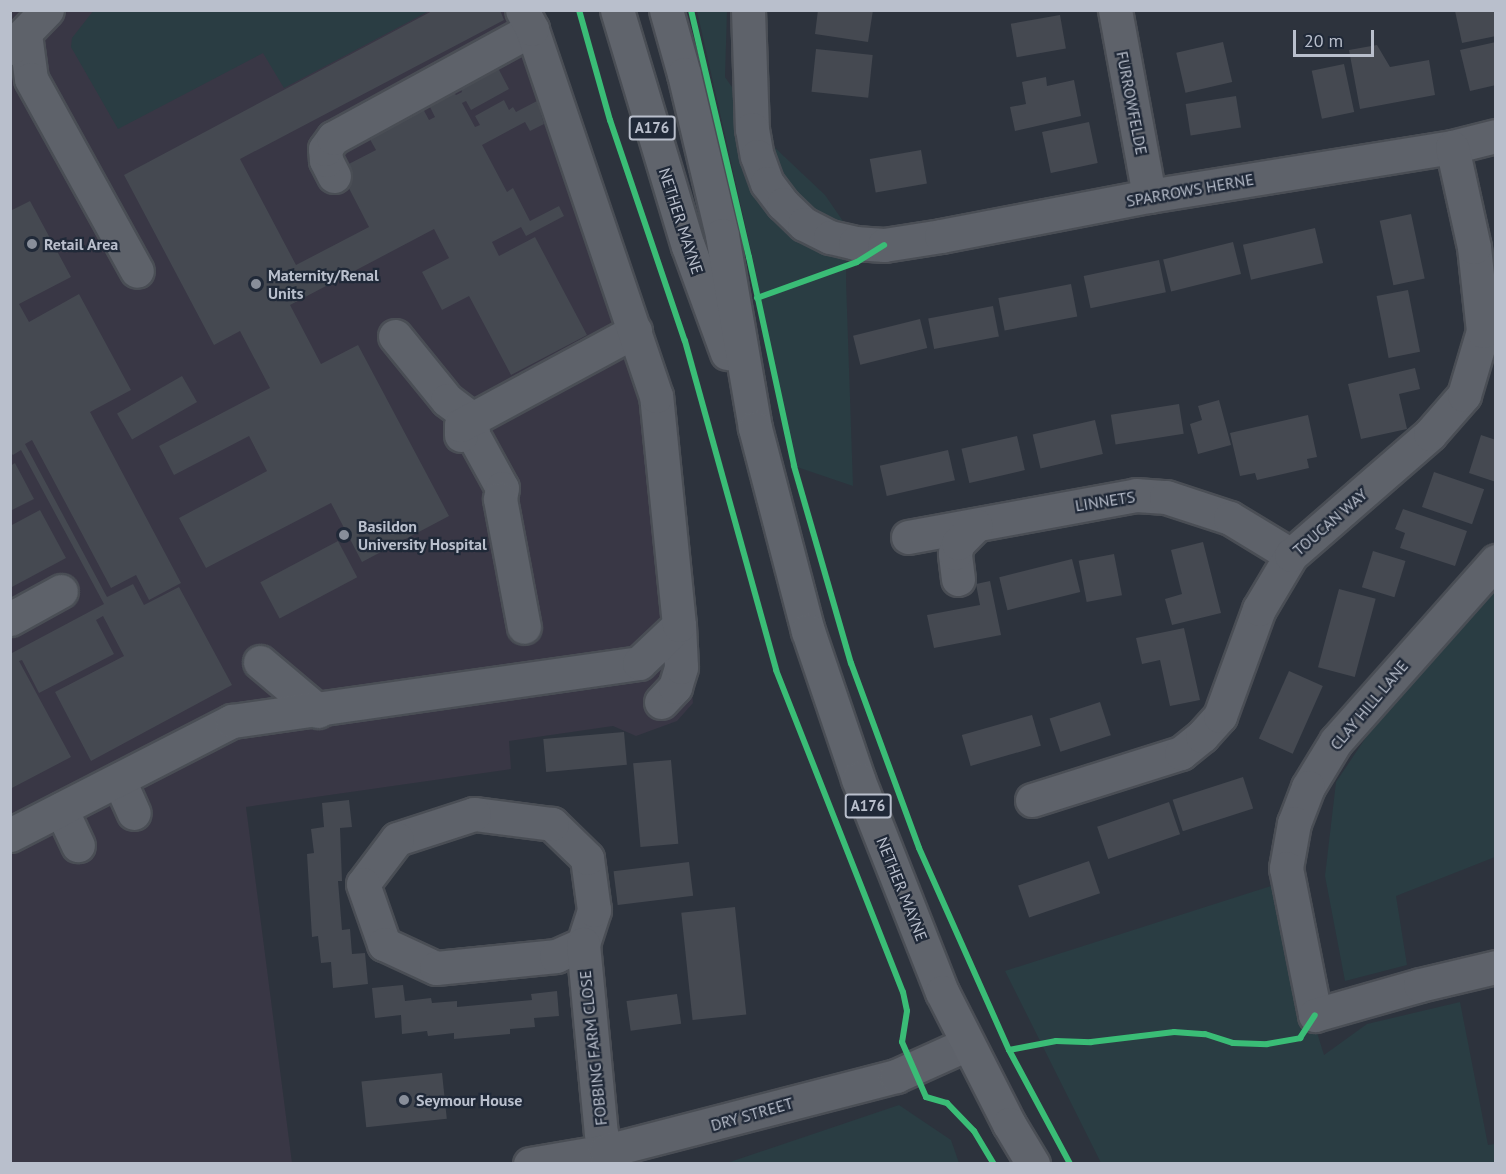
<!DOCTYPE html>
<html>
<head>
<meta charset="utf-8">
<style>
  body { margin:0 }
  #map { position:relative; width:1506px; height:1174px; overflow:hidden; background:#2d333d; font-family:"PT Sans",sans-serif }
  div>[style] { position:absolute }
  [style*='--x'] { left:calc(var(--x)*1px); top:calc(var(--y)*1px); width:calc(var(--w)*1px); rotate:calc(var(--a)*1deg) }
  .medical>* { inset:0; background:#393745 }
  .green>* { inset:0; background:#2a3d43 }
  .building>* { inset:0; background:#454951; transform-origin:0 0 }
  .roads { filter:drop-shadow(2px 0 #4a4e55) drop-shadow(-2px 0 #4a4e55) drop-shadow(0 2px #4a4e55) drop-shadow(0 -2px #4a4e55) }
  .minor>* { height:33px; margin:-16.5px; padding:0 16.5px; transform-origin:16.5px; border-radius:16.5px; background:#5e626a }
  .major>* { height:33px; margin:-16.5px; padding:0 16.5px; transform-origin:16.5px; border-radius:16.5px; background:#60646c }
  .cycleway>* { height:6px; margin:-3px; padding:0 3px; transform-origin:3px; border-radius:3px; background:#3abd76 }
  .dots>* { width:16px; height:16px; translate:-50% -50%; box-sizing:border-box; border:3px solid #202938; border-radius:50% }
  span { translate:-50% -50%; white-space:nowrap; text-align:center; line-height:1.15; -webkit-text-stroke:4.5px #202938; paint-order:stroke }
  .shield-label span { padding:2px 4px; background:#202938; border:2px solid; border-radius:4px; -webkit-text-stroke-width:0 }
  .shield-label { font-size:15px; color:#b9bfcc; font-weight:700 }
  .street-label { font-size:16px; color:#b9bfcc }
  .poi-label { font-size:16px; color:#b9bfcc; font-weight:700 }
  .left { translate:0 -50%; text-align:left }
  .frame { position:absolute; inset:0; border:12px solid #b9bfcc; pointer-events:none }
  .scale { position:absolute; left:1293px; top:30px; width:81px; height:27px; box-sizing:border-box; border:3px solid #b9bfcc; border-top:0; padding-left:8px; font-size:18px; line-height:21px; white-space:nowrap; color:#b9bfcc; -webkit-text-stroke:4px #202938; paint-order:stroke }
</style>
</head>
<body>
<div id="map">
  <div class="medical">
    <i style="clip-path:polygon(10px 11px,536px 11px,662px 367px,693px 703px,677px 721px,636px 736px,613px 726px,509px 741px,511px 769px,246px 807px,292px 1163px,11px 1163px)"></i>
  </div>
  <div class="green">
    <i style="clip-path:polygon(94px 10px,429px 10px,429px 11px,284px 88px,263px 53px,118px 129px,71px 47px,72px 38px)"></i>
    <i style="clip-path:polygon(697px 11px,727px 11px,725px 77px,771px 144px,825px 195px,847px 227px,846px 281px,853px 486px,794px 466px,754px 264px)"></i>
    <i style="clip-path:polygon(1495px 585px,1495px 857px,1396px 896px,1407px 965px,1345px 981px,1325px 876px,1336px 782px,1379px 718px)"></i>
    <i style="clip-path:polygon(1271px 886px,1324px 1055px,1367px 1024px,1460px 1002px,1488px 1145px,1495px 1144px,1495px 1163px,1101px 1163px,1005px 971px)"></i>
    <i style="clip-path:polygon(899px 1105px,951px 1140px,959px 1163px,727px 1163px)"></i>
  </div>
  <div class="building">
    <i style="clip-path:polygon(434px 10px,500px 10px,504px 20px,240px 159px,296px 265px,369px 227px,339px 169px,376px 150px,367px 134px,421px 105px,429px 120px,435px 117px,429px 105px,454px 93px,456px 95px,462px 92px,461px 88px,498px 68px,509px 89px,471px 110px,466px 101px,462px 103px,475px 127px,480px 125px,475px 116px,504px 100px,509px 110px,513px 107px,516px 112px,537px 101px,544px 124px,530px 131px,525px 122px,482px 145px,507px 192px,513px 188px,530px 221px,559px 206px,564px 216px,526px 236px,521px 227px,492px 242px,499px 256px,535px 237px,587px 335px,511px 375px,469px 296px,442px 310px,422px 272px,449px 258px,434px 229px,290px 305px,321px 364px,358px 345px,449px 516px,362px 562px,331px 503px,206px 568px,179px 518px,267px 471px,249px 436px,174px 475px,159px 446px,270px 388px,240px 331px,214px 345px,124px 175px)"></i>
    <i style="clip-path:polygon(818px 10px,873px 10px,868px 42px,815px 34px)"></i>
    <i style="clip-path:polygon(1496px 10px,1496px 36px,1462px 43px,1455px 11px)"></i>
    <i style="left:1060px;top:15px;width:34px;height:50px;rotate:80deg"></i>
    <i style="left:1223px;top:42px;width:41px;height:48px;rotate:77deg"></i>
    <i style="clip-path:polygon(1496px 42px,1496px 85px,1470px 91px,1460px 50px)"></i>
    <i style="clip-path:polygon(1377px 45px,1390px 67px,1429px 60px,1435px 95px,1360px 109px,1349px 50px)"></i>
    <i style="left:816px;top:49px;width:57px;height:43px;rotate:6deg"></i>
    <i style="left:1344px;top:64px;width:49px;height:33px;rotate:78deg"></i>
    <i style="clip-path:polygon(1046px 77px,1047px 86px,1074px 80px,1081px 116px,1015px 131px,1010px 107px,1026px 104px,1022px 82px)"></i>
    <i style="left:1236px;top:96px;width:32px;height:51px;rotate:81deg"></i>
    <i style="left:1089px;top:122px;width:42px;height:48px;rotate:78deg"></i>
    <i style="left:921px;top:150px;width:34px;height:52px;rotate:80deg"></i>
    <i style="clip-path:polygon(30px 201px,71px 277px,19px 304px,29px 322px,79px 294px,131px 390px,90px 412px,181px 583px,149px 600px,136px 575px,111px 588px,32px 440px,25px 444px,107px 597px,133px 584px,144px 605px,179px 587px,232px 685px,91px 761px,55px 692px,124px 656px,103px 616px,96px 620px,114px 654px,39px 693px,22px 660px,19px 661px,71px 757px,10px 789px,10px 654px,104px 604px,21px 450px,13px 455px,10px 452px,10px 211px)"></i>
    <i style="left:1411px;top:214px;width:66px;height:32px;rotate:78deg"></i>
    <i style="left:1315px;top:228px;width:36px;height:74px;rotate:77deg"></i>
    <i style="left:1233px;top:242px;width:33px;height:72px;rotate:76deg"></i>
    <i style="left:1159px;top:260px;width:33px;height:77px;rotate:78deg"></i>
    <i style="left:1071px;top:284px;width:33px;height:74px;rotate:79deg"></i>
    <i style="left:1408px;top:290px;width:63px;height:32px;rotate:79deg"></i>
    <i style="left:993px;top:306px;width:31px;height:66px;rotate:79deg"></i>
    <i style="left:920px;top:319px;width:30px;height:69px;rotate:76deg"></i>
    <i style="clip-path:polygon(1415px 368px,1420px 389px,1399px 394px,1407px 429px,1361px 439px,1348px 384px)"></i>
    <i style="left:182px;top:376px;width:30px;height:75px;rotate:60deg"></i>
    <i style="clip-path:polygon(1219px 400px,1231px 445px,1198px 454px,1190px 424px,1202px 420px,1198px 406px)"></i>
    <i style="left:1179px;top:404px;width:30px;height:69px;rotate:81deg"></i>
    <i style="clip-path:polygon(1308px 415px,1317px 457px,1307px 459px,1309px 468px,1257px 480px,1255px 473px,1240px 476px,1230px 433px)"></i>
    <i style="left:1095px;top:420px;width:35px;height:64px;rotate:77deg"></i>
    <i style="clip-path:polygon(1481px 435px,1496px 440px,1496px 482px,1469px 473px)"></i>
    <i style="left:1017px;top:436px;width:35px;height:57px;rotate:77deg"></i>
    <i style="left:948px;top:450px;width:31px;height:70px;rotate:77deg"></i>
    <i style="clip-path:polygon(15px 463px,34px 499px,10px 511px,10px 466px)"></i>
    <i style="left:1434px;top:472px;width:53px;height:37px;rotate:19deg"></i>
    <i style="clip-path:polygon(1403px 509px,1467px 531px,1455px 566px,1400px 548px,1405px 533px,1395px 529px)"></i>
    <i style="clip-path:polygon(40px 510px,66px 558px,10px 588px,10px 526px)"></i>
    <i style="left:338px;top:541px;width:41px;height:88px;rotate:62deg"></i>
    <i style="clip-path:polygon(1203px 542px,1221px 613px,1172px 625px,1165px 599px,1182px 594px,1171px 550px)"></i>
    <i style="left:1373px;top:551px;width:34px;height:38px;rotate:17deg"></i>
    <i style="left:1114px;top:554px;width:42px;height:36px;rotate:79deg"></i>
    <i style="left:1072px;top:559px;width:34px;height:75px;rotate:76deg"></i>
    <i style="clip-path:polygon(990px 581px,1001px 635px,934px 648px,927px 615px,980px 605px,976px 584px)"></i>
    <i style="left:1339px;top:589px;width:38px;height:81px;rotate:15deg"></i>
    <i style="clip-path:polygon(1184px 628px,1200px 700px,1170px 706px,1160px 660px,1142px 664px,1136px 638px)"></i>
    <i style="left:1289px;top:671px;width:37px;height:74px;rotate:24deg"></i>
    <i style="left:1100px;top:702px;width:35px;height:53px;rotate:72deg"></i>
    <i style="left:1032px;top:715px;width:32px;height:73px;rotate:74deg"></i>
    <i style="left:624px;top:732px;width:33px;height:81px;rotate:85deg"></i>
    <i style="left:671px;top:760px;width:84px;height:38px;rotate:85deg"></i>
    <i style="left:1243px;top:777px;width:33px;height:74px;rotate:72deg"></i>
    <i style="clip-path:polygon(349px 800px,352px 827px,340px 828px,342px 881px,338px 881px,342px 930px,350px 929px,352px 954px,365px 953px,368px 984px,333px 988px,331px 962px,321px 963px,318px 936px,312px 937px,307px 854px,314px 853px,311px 829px,324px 827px,322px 803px)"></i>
    <i style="left:1169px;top:802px;width:34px;height:76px;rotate:71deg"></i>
    <i style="left:1089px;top:861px;width:34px;height:75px;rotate:71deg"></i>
    <i style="left:689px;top:862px;width:34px;height:76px;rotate:83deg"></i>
    <i style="left:735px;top:907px;width:108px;height:54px;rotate:84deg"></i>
    <i style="clip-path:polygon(403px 985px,405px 1001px,431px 998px,432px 1003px,457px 1001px,457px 1007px,532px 1000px,531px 994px,557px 991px,559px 1016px,534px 1018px,535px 1027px,510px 1029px,510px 1034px,454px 1039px,454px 1033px,428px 1036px,427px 1031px,402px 1034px,401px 1015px,375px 1018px,372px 988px)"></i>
    <i style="left:677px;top:994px;width:30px;height:51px;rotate:82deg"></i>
    <i style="left:442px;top:1073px;width:46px;height:81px;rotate:84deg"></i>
  </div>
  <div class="roads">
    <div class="minor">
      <i style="--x:748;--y:10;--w:119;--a:88.1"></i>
      <i style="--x:752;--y:129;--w:27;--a:80"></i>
      <i style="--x:757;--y:156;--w:29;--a:70"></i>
      <i style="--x:767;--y:183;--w:26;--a:53"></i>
      <i style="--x:783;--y:204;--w:29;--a:44"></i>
      <i style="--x:804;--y:224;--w:29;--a:27"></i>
      <i style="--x:830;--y:237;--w:26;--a:13"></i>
      <i style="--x:855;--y:243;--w:29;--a:4"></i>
      <i style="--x:884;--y:245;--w:58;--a:-9"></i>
      <i style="--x:941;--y:236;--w:212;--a:-10.9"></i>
      <i style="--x:1149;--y:196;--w:307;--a:-9.2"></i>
      <i style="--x:1452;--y:147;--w:45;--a:-14"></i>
      <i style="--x:1115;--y:10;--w:189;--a:79.6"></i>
      <i style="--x:25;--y:34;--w:45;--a:82.4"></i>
      <i style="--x:31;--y:79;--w:219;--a:61.1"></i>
      <i style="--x:10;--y:48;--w:53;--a:-45.8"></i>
      <i style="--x:334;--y:176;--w:18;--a:-117"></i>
      <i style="--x:326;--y:160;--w:11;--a:-95"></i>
      <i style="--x:325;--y:149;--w:14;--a:-54"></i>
      <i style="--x:333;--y:138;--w:227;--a:-28.7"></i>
      <i style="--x:395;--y:336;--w:82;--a:50.9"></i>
      <i style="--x:447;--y:400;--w:31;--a:37"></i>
      <i style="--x:472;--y:419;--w:16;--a:86"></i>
      <i style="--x:473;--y:435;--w:60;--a:61.3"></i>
      <i style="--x:502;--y:488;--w:11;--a:100"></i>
      <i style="--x:500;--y:499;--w:130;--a:79.4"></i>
      <i style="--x:461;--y:435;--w:10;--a:-90"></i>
      <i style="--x:461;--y:425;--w:198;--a:-28.4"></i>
      <i style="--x:908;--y:537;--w:232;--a:-10.4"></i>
      <i style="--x:1136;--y:495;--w:30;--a:4"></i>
      <i style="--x:1166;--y:497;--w:67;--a:18.2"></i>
      <i style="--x:1230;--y:518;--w:71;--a:31.2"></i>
      <i style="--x:1496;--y:561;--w:241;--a:131.6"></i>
      <i style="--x:1336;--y:741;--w:54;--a:121.3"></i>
      <i style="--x:1308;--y:787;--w:39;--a:111"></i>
      <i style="--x:1294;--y:823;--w:46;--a:100.1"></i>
      <i style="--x:1286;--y:868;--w:150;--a:78.8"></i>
      <i style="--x:1315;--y:1015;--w:109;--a:-15.9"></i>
      <i style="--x:1420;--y:985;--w:78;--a:-13.3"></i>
      <i style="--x:958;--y:579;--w:26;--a:-97"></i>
      <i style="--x:955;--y:553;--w:10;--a:-73"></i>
      <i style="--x:958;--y:543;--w:25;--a:-45"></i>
      <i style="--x:10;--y:619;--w:58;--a:-28.8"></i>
      <i style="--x:260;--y:662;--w:76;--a:40.2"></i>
      <i style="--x:661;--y:702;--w:21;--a:-47"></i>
      <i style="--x:675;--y:687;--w:21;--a:-73"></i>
      <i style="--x:681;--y:667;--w:42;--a:-92.7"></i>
      <i style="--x:119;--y:780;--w:36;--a:66"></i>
      <i style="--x:1032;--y:800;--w:156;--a:-17.5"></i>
      <i style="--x:1181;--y:753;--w:27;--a:-39"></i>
      <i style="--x:1202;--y:736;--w:27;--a:-48"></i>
      <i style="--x:1220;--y:716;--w:114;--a:-70"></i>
      <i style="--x:1259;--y:609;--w:63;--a:-59.3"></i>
      <i style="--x:1291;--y:555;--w:184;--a:-41"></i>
      <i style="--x:1430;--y:434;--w:52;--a:-48.9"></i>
      <i style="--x:1464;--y:395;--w:67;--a:-73.5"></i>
      <i style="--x:1483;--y:331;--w:84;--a:-96.1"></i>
      <i style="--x:1474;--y:247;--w:102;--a:-102.4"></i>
      <i style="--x:61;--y:809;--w:40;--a:65"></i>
      <i style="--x:10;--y:835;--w:250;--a:-27.2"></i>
      <i style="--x:232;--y:721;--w:411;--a:-8.1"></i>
      <i style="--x:639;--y:663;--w:55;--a:-43.5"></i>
      <i style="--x:679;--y:625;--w:230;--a:-95.7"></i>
      <i style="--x:656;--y:396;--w:387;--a:-108.7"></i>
      <i style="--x:532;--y:29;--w:21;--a:-118"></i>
      <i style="--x:583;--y:944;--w:36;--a:-72"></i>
      <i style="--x:594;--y:910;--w:52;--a:-97.7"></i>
      <i style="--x:587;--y:858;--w:49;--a:-135.8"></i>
      <i style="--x:552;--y:824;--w:79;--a:-172.7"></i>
      <i style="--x:474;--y:814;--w:81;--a:162"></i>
      <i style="--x:397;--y:839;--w:56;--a:127.1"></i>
      <i style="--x:363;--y:884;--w:64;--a:70.7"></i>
      <i style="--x:384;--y:944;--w:57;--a:24.8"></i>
      <i style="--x:436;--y:968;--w:121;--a:-5.7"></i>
      <i style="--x:556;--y:956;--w:30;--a:-24"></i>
      <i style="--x:583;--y:944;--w:190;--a:84.6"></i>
      <i style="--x:601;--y:1133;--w:19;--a:74"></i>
      <i style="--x:530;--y:1164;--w:77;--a:-9.7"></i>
      <i style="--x:606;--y:1151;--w:300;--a:-14.5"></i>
      <i style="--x:896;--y:1076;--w:78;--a:-24.3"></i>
    </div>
    <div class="major">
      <i style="--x:617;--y:10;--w:246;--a:73.3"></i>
      <i style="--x:688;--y:246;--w:114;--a:70"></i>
      <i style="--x:666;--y:10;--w:66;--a:74.3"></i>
      <i style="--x:684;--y:74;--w:165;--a:76.7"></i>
      <i style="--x:722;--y:235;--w:196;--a:80.3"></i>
      <i style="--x:755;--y:428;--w:210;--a:75.4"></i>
      <i style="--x:808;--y:631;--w:156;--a:71.3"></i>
      <i style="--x:858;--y:779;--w:229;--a:68.5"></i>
      <i style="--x:942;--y:992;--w:148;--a:63.1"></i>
      <i style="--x:1009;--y:1124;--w:47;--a:59"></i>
    </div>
  </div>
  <div class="cycleway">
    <i style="--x:579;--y:10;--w:114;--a:74.3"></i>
    <i style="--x:610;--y:120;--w:233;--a:71.3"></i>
    <i style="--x:685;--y:341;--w:341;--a:74.5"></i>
    <i style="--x:776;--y:670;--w:346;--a:68.5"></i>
    <i style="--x:903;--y:992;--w:19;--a:78"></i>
    <i style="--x:907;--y:1011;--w:31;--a:99"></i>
    <i style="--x:902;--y:1042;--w:60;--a:66.4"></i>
    <i style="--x:926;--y:1097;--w:22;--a:16"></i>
    <i style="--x:947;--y:1103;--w:39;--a:46"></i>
    <i style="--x:974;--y:1131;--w:39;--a:59"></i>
    <i style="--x:691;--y:10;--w:254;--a:76.8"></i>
    <i style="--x:749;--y:257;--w:214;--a:77.8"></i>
    <i style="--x:794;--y:466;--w:205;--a:73.9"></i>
    <i style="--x:851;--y:663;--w:197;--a:69.8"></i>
    <i style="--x:919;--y:848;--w:221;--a:66"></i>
    <i style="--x:1009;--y:1050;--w:129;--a:61.8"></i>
    <i style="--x:757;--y:298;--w:106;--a:-19.8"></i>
    <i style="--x:857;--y:262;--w:32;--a:-32"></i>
    <i style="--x:1009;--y:1050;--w:48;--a:-10.8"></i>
    <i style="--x:1056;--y:1041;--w:35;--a:2"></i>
    <i style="--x:1091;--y:1042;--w:84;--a:-6.9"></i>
    <i style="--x:1174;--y:1032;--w:31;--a:4"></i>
    <i style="--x:1205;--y:1034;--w:29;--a:18"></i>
    <i style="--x:1233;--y:1043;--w:34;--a:2"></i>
    <i style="--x:1267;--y:1044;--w:34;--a:-10"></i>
    <i style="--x:1300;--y:1038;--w:27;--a:-57"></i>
  </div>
  <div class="dots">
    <i style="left:32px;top:244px;background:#888e9a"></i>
    <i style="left:256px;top:284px;background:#888e9a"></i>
    <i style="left:344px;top:535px;background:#888e9a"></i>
    <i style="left:404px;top:1100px;background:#888e9a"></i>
  </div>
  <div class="shield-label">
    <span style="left:652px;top:128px">A176</span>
    <span style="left:868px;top:806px">A176</span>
  </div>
  <div class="street-label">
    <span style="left:1132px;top:103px;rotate:79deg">FURROWFELDE</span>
    <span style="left:1190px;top:190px;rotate:-10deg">SPARROWS HERNE</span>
    <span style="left:681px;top:221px;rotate:72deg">NETHER MAYNE</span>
    <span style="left:1105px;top:501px;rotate:-9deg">LINNETS</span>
    <span style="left:1330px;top:522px;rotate:-41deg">TOUCAN WAY</span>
    <span style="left:1369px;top:705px;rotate:-50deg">CLAY HILL LANE</span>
    <span style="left:902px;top:889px;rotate:68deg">NETHER MAYNE</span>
    <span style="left:593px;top:1048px;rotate:-96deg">FOBBING FARM CLOSE</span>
    <span style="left:752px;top:1114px;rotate:-16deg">DRY STREET</span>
  </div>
  <div class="poi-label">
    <span class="left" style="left:44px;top:244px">Retail Area</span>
    <span class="left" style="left:268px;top:284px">Maternity/Renal<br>Units</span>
    <span class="left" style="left:358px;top:535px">Basildon<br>University Hospital</span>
    <span class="left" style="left:416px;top:1100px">Seymour House</span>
  </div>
  <div class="frame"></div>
  <div class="scale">20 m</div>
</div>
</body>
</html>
